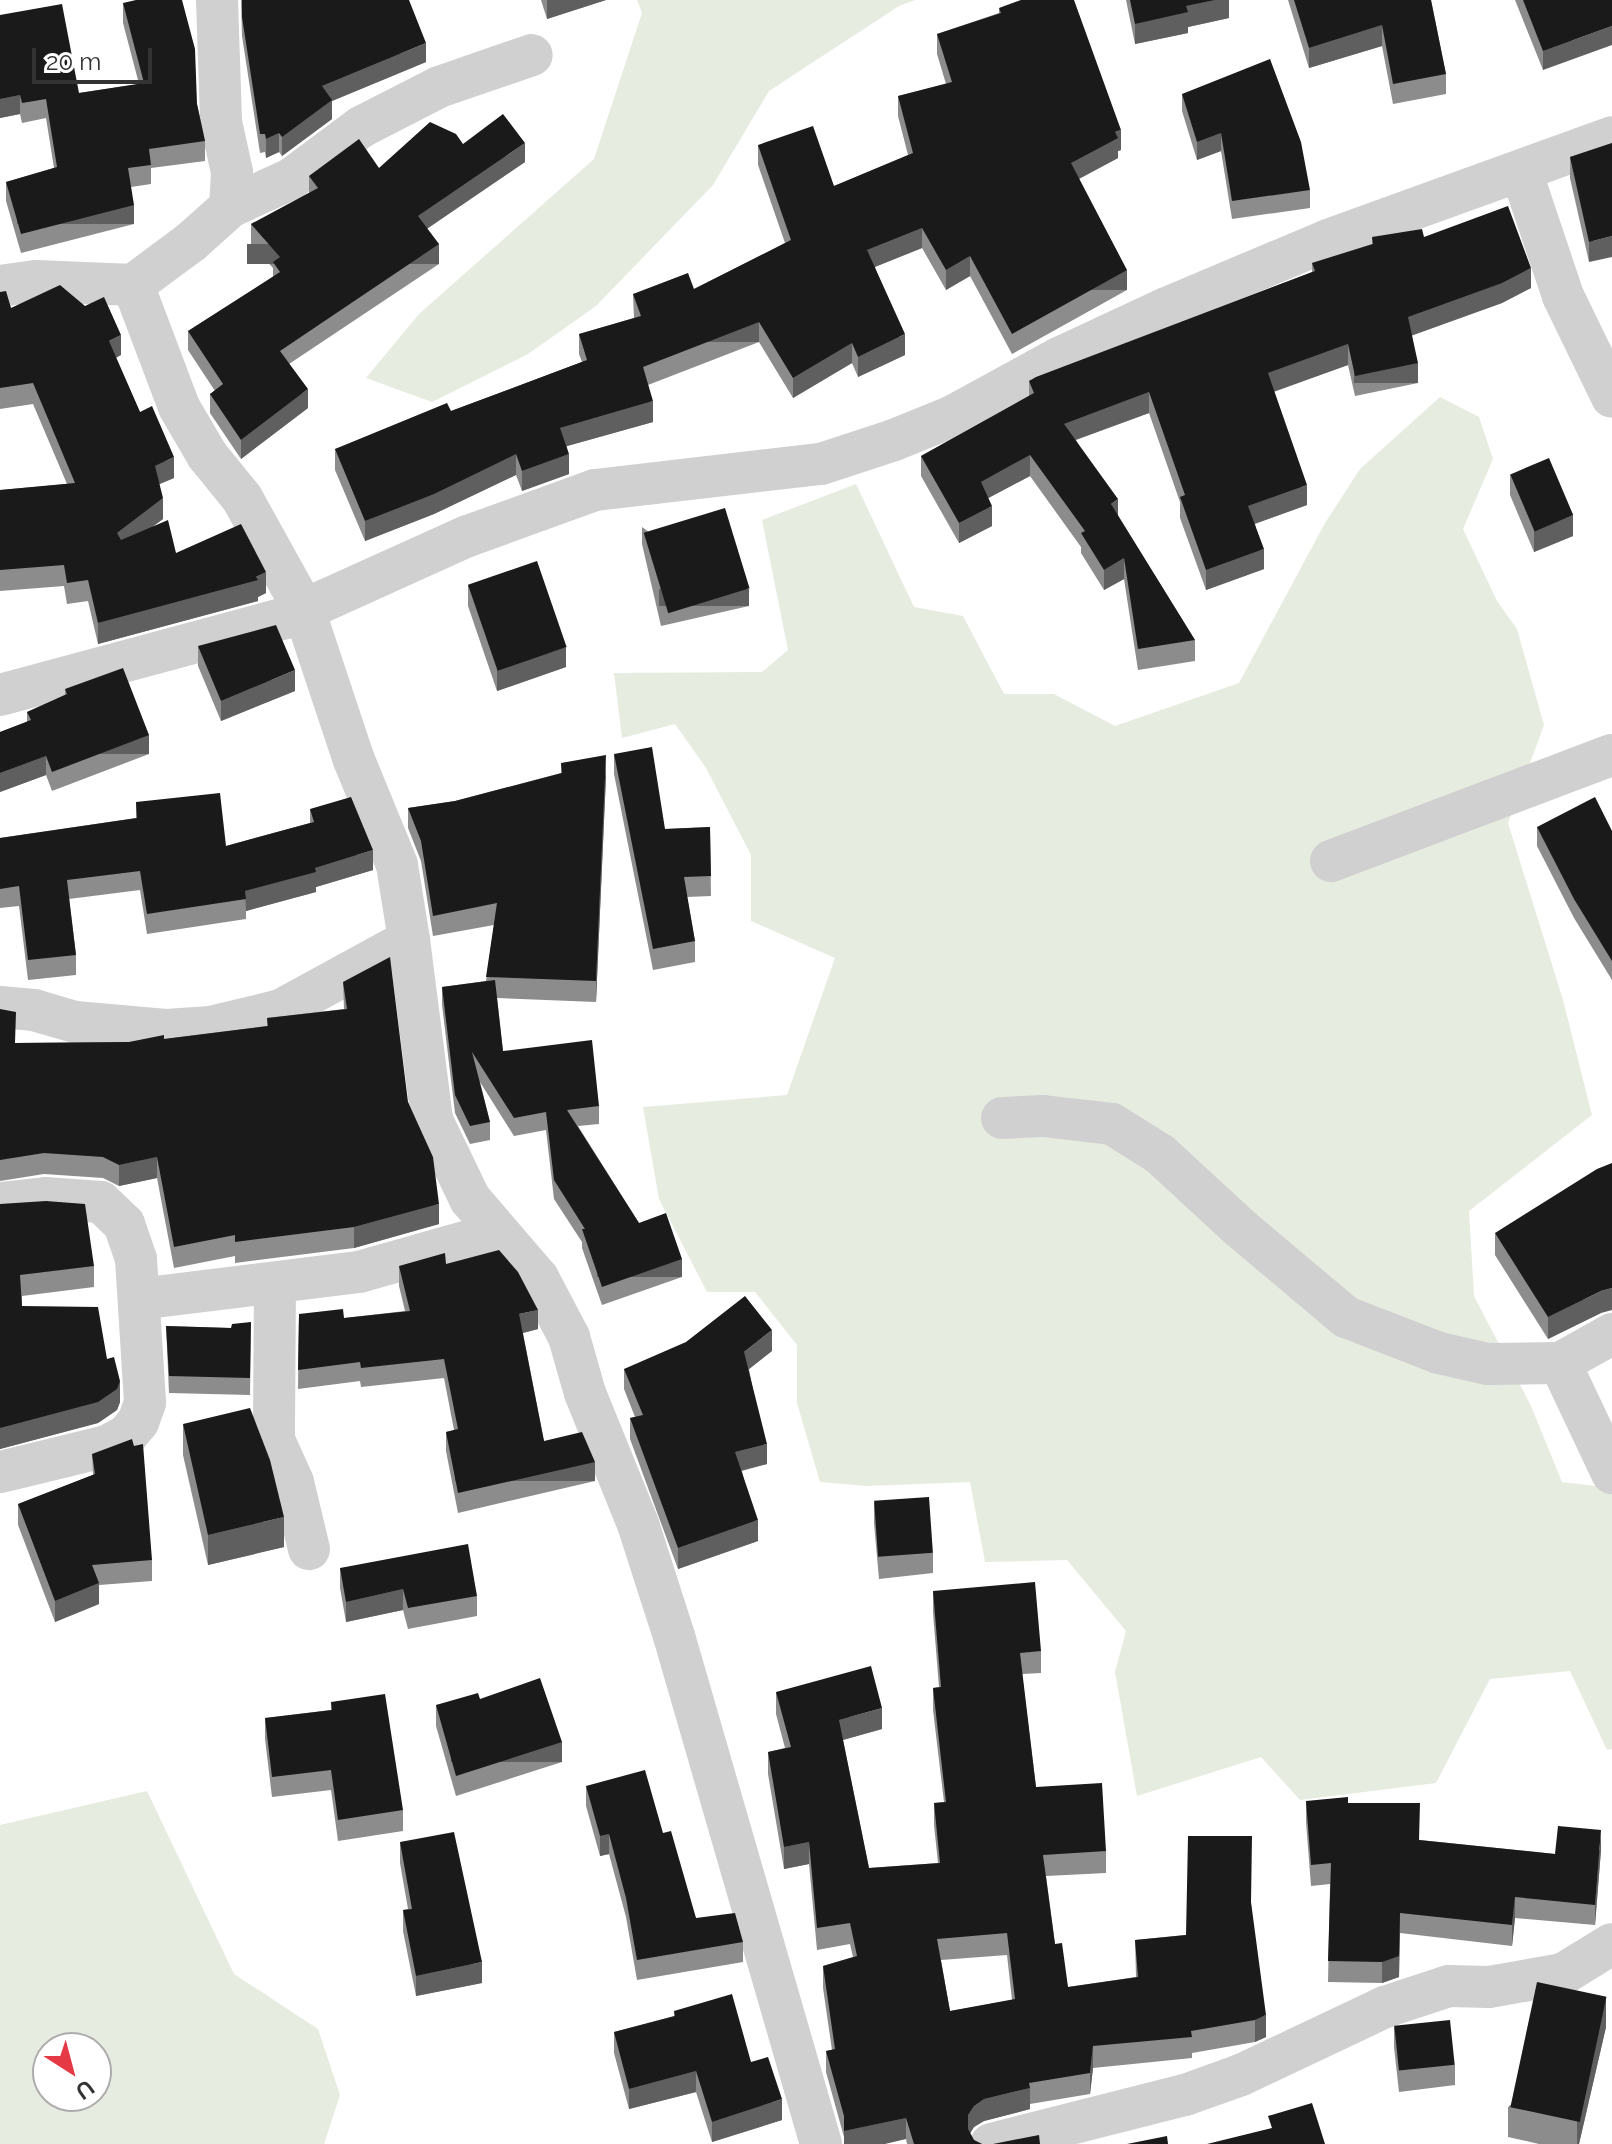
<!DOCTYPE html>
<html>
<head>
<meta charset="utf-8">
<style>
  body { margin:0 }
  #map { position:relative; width:1612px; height:2144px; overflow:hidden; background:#fff; font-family:Raleway,sans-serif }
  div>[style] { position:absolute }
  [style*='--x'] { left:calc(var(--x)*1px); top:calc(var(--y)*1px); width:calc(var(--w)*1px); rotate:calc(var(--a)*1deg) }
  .green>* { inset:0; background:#e6ecdf }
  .minor>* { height:42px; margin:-21px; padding:0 21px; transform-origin:21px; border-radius:21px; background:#d0d0d0 }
  .wall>* { inset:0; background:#8c8c8c }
  .shaded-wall>* { inset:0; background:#5f5f5f; transform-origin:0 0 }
  .building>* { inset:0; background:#1a1a1a; transform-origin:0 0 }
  span { translate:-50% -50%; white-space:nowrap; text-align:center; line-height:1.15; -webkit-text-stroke:8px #fff; paint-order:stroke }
  .north { position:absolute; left:32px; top:2032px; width:80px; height:80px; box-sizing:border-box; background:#fff; border:2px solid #adadad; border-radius:50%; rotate:144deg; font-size:22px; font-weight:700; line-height:32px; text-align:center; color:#333 }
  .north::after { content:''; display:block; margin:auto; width:28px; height:36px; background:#e63946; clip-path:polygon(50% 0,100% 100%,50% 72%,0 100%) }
  .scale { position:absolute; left:32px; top:48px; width:120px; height:36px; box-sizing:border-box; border:4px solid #333; border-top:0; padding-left:10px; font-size:24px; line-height:28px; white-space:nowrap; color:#333; -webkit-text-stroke:6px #fff; paint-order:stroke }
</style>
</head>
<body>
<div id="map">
  <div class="green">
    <i style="clip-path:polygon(637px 0,915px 0,899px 6px,769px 91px,713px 185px,596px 306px,528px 354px,432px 402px,366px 378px,419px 314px,594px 159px,642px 13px)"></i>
    <i style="clip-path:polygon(1440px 397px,1479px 417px,1493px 459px,1463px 529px,1497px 601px,1517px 629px,1544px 725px,1508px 823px,1563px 1000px,1592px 1115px,1469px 1211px,1474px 1296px,1531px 1406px,1562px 1482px,1612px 1488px,1612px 1749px,1607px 1750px,1570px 1671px,1490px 1679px,1436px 1783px,1300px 1800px,1261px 1757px,1137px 1796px,1115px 1672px,1126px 1631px,1067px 1560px,985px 1562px,970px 1482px,866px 1486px,820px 1482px,797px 1403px,797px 1345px,755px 1292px,707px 1292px,659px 1199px,643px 1107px,787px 1095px,835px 958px,751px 921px,751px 855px,706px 768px,675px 724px,622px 738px,614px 673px,762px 672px,788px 650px,762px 520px,856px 484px,914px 607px,963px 616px,1004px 694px,1054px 694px,1115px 726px,1239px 683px,1325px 523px,1360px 469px)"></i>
    <i style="clip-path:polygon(evenodd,147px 1791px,234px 1974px,318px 2029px,340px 2095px,324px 2144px,0 2144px,0 1825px,147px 1791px,48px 2048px,96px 2048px,96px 2096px,48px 2096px,48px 2048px)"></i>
  </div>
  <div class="minor">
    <i style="--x:217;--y:0;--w:122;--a:88.1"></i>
    <i style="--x:221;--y:122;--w:51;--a:77.6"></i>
    <i style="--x:232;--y:172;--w:35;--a:93"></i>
    <i style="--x:1521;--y:171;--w:132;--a:71.4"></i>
    <i style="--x:1563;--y:296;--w:112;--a:64.1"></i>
    <i style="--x:133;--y:285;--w:130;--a:69.3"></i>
    <i style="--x:179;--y:407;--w:56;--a:59.7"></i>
    <i style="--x:207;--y:455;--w:55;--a:50.9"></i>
    <i style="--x:242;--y:498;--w:128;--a:61"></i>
    <i style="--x:304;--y:610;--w:158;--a:71.6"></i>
    <i style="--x:354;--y:760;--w:113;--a:67.7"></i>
    <i style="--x:397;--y:865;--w:76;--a:80.9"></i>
    <i style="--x:0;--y:286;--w:36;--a:-8"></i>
    <i style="--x:36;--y:281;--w:97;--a:2.4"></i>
    <i style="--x:133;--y:285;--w:72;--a:-36.6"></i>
    <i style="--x:191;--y:242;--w:52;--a:-41.9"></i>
    <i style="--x:230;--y:207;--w:67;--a:-24.7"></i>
    <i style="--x:291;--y:179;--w:87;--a:-36.6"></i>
    <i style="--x:361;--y:127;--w:88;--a:-27.1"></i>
    <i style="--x:439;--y:87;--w:98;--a:-19"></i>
    <i style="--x:0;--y:695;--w:296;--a:-15.1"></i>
    <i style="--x:286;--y:618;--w:200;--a:-24.3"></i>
    <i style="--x:468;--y:536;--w:135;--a:-19.9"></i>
    <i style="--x:595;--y:490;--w:227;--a:-6.6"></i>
    <i style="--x:821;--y:464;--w:77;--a:-18.2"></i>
    <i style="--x:894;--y:440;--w:64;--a:-22.1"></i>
    <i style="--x:953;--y:416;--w:121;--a:-28.7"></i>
    <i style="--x:1059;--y:358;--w:116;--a:-25"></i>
    <i style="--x:1164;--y:309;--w:178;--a:-22.8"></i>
    <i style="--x:1328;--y:240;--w:302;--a:-19.9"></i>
    <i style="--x:1331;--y:861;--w:300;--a:-20.7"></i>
    <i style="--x:0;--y:1007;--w:34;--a:5"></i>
    <i style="--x:34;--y:1010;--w:43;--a:16.3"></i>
    <i style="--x:75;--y:1022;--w:91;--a:5"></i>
    <i style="--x:166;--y:1030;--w:45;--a:-3.8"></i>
    <i style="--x:211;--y:1027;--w:72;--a:-13.7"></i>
    <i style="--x:281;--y:1010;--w:146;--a:-28.7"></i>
    <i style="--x:409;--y:940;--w:181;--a:82.7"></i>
    <i style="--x:432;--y:1120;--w:88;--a:64.3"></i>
    <i style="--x:470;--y:1199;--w:104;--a:49.3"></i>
    <i style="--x:538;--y:1278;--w:67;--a:62.3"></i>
    <i style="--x:569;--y:1337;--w:58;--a:74.1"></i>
    <i style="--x:585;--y:1393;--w:141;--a:68"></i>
    <i style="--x:638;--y:1524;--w:118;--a:72.2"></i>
    <i style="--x:674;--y:1636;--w:529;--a:73.86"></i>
    <i style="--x:1002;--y:1118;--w:41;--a:-2.8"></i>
    <i style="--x:1043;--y:1116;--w:69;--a:6.6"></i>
    <i style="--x:1112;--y:1124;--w:57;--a:32"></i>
    <i style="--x:1160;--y:1154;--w:108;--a:42.7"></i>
    <i style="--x:1239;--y:1227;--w:140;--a:40.1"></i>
    <i style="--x:1346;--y:1317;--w:100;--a:21.2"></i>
    <i style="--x:1439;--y:1353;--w:50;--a:12.7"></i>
    <i style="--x:1488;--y:1364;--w:72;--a:-0.8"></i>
    <i style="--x:1560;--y:1363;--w:60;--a:-29.1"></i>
    <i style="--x:0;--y:1203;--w:46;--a:-6.2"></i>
    <i style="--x:46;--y:1198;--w:55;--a:4.2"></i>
    <i style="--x:101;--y:1202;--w:32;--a:44"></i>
    <i style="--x:124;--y:1224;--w:37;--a:71"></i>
    <i style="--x:136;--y:1259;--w:144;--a:86.4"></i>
    <i style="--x:145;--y:1403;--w:20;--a:110"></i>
    <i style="--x:138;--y:1422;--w:17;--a:130"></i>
    <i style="--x:127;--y:1435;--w:23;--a:151"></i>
    <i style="--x:107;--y:1446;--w:110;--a:166.3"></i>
    <i style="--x:275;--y:1283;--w:157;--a:90.4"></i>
    <i style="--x:274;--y:1440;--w:46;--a:65.7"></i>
    <i style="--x:293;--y:1482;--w:69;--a:76.6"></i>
    <i style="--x:139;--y:1299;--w:222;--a:-7"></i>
    <i style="--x:359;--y:1272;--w:143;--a:-15.8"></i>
    <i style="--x:1560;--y:1363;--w:122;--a:64.7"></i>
    <i style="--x:991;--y:2144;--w:200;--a:-14.2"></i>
    <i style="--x:1185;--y:2095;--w:59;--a:-19.7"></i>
    <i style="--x:1241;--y:2075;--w:159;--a:-25.3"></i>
    <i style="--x:1385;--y:2007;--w:67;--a:-18.2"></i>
    <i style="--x:1449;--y:1986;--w:40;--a:1.4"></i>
    <i style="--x:1489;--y:1987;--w:75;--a:-10"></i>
    <i style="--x:1563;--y:1974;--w:57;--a:-31.5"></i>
  </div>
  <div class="wall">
    <i style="clip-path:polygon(241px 0,426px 62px,332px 101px,332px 119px,282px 156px,279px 152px,266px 158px,265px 152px,260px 153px,242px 36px)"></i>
    <i style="clip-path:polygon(541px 0,606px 0,547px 19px)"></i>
    <i style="clip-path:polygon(1126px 0,1229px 0,1229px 18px,1188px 27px,1188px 33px,1135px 44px)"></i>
    <i style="clip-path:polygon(1288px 0,1431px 0,1446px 74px,1446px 94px,1393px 104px,1382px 46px,1309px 68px)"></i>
    <i style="clip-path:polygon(1515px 0,1612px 0,1543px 70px)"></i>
    <i style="clip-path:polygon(123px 3px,197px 104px,205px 141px,205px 161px,151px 168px,151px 184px,131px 187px,134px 224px,21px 253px,6px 201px,6px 182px,54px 168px,46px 118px,22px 123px,20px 114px,0 118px,0 15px,79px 93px,139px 84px,123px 23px)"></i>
    <i style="clip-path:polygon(999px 8px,1121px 150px,1118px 151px,1118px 158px,1079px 179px,1127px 290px,1012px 354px,970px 276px,946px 290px,922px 248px,875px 267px,905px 355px,858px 377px,852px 363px,793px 398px,759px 342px,648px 385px,653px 422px,567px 446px,569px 474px,522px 491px,516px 475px,434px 514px,365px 541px,335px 470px,335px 449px,451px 411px,582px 362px,579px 354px,579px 334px,634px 318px,633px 294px,694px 289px,785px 243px,758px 165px,758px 145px,834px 186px,908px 155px,898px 116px,898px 96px,946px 84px,937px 54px,937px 34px,999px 13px)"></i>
    <i style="clip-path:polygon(1182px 94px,1310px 190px,1310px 208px,1232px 219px,1221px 151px,1197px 160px,1182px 111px)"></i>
    <i style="clip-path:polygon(1612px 143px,1589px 262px,1570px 178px,1570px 157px)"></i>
    <i style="clip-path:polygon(463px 144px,525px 162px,427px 228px,439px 264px,289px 364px,308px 408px,241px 459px,210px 413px,210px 394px,215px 391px,188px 350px,188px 331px,273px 277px,273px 268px,251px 244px,251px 224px,309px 193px,309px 176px,379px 168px)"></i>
    <i style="clip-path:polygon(1372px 237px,1424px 237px,1531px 288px,1502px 303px,1412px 335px,1418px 383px,1355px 396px,1348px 365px,1274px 391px,1307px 505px,1255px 524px,1264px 569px,1206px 590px,1180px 518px,1180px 502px,1149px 413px,1076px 440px,1118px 516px,1195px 640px,1195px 661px,1138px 670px,1124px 579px,1104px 590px,1081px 553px,1081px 547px,1030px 476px,988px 498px,992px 526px,959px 543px,921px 476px,921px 456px,1029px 396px,1029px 381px,1312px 272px,1312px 263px,1372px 244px)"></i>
    <i style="clip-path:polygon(0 292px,11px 308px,121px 355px,116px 358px,140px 412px,174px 478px,159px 484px,163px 519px,152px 527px,176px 553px,266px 593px,258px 597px,258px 601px,98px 644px,88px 601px,67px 604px,64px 586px,0 591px,0 490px,67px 484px,33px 404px,0 409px)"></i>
    <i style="clip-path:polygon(1510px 474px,1573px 536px,1534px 552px,1510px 495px)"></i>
    <i style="clip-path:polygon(642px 527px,749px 606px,661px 626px,642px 544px)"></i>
    <i style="clip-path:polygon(468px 585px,566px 667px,497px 691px,468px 606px)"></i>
    <i style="clip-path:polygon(198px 646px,295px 691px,221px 721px,198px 666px)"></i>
    <i style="clip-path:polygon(65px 689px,149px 754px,52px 791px,46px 775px,0 792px,0 732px,27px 722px,27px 712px,65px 695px)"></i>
    <i style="clip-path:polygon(614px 754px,665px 829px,710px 827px,711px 896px,687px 897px,695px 941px,695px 962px,653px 970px,614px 774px)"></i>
    <i style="clip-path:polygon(561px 763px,606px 776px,596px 1002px,497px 998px,503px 1051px,599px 1106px,599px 1124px,578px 1126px,639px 1223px,682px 1277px,602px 1305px,582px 1248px,582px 1242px,554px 1199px,546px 1130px,514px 1136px,480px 1082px,490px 1122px,490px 1140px,470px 1144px,455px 1113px,442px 1005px,442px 987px,486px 981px,494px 925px,433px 936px,421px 861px,408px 828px,408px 808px,455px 801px,561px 773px)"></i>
    <i style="clip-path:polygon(136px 802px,226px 846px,310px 823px,310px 809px,373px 870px,316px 887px,316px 892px,246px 911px,246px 919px,147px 934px,140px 890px,69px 899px,76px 955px,76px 975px,28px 980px,19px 906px,0 908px,0 838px,136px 818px)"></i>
    <i style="clip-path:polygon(1537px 827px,1612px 831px,1612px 980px,1574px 918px,1537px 846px)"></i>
    <i style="clip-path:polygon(343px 982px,408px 1102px,439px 1224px,354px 1248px,235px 1263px,235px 1256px,174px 1268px,157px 1178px,119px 1186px,103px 1178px,44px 1174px,0 1181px,0 1009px,15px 1043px,129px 1042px,164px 1039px,267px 1026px,267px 1018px,344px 1009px)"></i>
    <i style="clip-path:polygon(0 1204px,94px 1266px,94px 1287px,22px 1296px,22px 1306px,107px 1359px,120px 1402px,117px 1410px,98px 1423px,0 1449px)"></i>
    <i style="clip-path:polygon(1495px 1233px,1601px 1313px,1548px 1339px,1495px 1255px)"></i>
    <i style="clip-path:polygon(446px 1264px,538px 1329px,523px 1333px,544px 1441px,595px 1481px,458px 1513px,446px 1451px,446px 1432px,454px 1430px,444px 1378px,361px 1387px,360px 1381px,298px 1389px,299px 1314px,344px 1318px,405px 1311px,399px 1286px,399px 1266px)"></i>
    <i style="clip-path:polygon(251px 1322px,250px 1395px,169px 1393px,166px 1326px,231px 1328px)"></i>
    <i style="clip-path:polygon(772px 1351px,749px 1369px,767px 1464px,742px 1471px,758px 1541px,678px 1569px,630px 1439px,630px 1418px,635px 1417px,624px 1389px,624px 1369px)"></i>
    <i style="clip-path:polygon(183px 1424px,284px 1547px,208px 1565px,183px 1455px)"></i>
    <i style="clip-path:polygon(92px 1454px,152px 1560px,152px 1581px,99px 1585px,99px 1604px,55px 1622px,18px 1525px,18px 1504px,93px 1475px)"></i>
    <i style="clip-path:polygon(874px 1502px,933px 1553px,933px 1573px,879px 1579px,874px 1523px)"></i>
    <i style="clip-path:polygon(340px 1568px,477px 1596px,477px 1616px,408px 1629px,403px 1610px,346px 1622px,340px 1588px)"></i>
    <i style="clip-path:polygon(evenodd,933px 1591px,1041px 1651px,1041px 1673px,1022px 1674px,1036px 1787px,1106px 1851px,1106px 1873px,1046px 1876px,1055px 1944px,1068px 1987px,1136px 1977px,1135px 1940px,1186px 1935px,1251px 1905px,1266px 2037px,1255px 2042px,1192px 2053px,1192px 2058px,1093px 2068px,1090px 2094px,1030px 2104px,1030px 2109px,984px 2121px,974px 2127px,970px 2133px,974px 2140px,982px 2144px,907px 2144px,906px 2139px,844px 2144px,844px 2137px,826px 2072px,826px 2051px,832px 2050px,823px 1988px,823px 1966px,853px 1957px,850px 1944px,817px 1950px,809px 1864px,784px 1869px,768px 1774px,768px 1752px,785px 1748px,776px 1714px,776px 1692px,882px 1729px,843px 1740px,869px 1868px,938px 1863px,934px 1825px,934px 1803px,944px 1802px,933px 1710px,933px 1688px,939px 1687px,933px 1613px,933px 1591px,1007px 1955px,1012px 2000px,950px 2011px,941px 1960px,1007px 1955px)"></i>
    <i style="clip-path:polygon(480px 1699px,562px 1762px,456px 1796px,436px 1726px,436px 1705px)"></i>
    <i style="clip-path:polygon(331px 1702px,403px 1810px,403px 1831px,338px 1841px,331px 1790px,272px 1797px,265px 1739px,265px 1718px,331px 1710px)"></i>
    <i style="clip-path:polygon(586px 1786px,663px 1833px,696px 1918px,743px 1942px,743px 1962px,637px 1980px,626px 1917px,609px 1854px,600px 1856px,586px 1806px)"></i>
    <i style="clip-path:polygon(1306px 1801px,1348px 1803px,1420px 1840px,1555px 1854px,1601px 1850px,1595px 1925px,1515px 1918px,1512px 1946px,1400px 1933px,1399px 1977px,1382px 1983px,1328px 1982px,1330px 1884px,1311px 1886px,1306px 1822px)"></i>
    <i style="clip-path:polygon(400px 1842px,482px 1983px,416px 1996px,403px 1931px,403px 1910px,408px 1909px,400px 1863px)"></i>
    <i style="clip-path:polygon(674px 2011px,751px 2062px,782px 2120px,712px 2142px,696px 2092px,629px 2109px,614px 2053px,614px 2032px,674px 2016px)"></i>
    <i style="clip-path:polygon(1394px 2026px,1455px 2065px,1455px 2085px,1399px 2092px,1394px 2047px)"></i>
    <i style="clip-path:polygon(1606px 2027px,1579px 2144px,1539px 2144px,1508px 2137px,1508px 2107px)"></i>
  </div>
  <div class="shaded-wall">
    <i style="clip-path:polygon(547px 0,606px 0,547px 19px)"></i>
    <i style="clip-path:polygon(1215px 0,1229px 0,1229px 18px,1188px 27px,1188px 33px,1135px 44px,1135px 24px,1186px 6px)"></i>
    <i style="clip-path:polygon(1382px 25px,1382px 46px,1309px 68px,1309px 48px)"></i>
    <i style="clip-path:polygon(1612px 26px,1612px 45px,1543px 70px,1543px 51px)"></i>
    <i style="clip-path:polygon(426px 43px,426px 62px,332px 101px,332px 119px,282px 156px,282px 137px,322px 86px)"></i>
    <i style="clip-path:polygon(20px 95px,20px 114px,0 118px,0 99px)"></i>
    <i style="clip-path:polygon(1121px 130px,1121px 150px,1118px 151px,1118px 158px,1071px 183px,1071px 163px,1115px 132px)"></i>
    <i style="clip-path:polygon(279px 133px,279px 152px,266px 158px,266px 139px)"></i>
    <i style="clip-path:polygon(1221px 133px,1221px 151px,1197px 160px,1197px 142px)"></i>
    <i style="clip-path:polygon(525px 143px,525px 162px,418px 235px,418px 216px)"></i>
    <i style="left:134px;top:205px;width:19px;height:117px;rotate:90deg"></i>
    <i style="clip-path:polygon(922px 228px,922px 248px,867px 270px,867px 250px)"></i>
    <i style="clip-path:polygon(1612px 236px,1612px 257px,1589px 262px,1589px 242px)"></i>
    <i style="left:439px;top:244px;width:20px;height:192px;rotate:90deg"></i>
    <i style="clip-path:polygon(970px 256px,970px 276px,946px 290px,946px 270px)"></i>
    <i style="clip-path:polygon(1531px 268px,1531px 288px,1502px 303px,1408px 337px,1408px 317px)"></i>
    <i style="left:1127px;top:270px;width:20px;height:132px;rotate:90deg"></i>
    <i style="left:759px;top:322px;width:20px;height:124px;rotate:90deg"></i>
    <i style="clip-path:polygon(905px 334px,905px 355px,858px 377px,858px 357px)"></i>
    <i style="clip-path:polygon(121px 335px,121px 355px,109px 361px,109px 341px)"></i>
    <i style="clip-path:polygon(852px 343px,852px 363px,793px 398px,793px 378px)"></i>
    <i style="clip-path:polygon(1348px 344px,1348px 365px,1268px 394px,1268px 373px)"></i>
    <i style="left:1418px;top:363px;width:20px;height:64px;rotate:90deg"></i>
    <i style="clip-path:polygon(308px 389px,308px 408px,241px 459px,241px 440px)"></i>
    <i style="clip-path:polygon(1149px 392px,1149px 413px,1064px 444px,1064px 424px)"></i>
    <i style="clip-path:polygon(653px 401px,653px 422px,560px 448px,560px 428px)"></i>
    <i style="clip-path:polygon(516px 454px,516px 475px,434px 514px,365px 541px,365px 521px)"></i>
    <i style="clip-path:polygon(569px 454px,569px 474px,522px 491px,522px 471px)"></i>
    <i style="clip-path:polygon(1030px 455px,1030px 476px,981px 502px,981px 482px)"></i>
    <i style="clip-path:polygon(174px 457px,174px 478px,155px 486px,155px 466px)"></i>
    <i style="clip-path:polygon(1307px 485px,1307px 505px,1248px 526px,1248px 506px)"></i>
    <i style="clip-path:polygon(163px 498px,163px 519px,117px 553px,117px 533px)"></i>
    <i style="clip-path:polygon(1118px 499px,1118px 519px,1111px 504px)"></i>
    <i style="clip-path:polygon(992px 506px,992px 526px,959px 543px,959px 523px)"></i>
    <i style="clip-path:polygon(1573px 515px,1573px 536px,1534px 552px,1534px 531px)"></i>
    <i style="clip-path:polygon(1264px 549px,1264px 569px,1206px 590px,1206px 570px)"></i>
    <i style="clip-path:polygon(1124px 558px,1124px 579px,1104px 590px,1104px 570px)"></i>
    <i style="clip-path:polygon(266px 572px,266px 593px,258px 597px,258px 601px,98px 644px,98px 623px,256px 577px)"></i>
    <i style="left:749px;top:589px;width:17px;height:90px;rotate:90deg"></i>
    <i style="clip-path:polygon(566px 647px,566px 667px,497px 691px,497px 670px)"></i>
    <i style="clip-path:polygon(295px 670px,295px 691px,221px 721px,221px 701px)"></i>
    <i style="left:149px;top:735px;width:19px;height:104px;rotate:90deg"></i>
    <i style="clip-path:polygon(606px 755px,606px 776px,596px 1002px,596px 981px)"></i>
    <i style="clip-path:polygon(46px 756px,46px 775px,0 792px,0 773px)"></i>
    <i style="clip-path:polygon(373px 850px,373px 870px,316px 887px,316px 892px,246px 911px,245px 891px,315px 868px)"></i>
    <i style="clip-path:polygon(157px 1157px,157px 1178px,119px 1186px,119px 1165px)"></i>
    <i style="clip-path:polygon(439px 1204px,439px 1224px,354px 1248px,354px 1227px)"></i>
    <i style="left:682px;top:1259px;width:18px;height:85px;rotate:90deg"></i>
    <i style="clip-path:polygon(1612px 1288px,1612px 1310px,1601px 1313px,1548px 1339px,1548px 1317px,1601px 1291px)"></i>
    <i style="clip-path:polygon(538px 1310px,538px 1329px,519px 1334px,519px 1314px)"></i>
    <i style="clip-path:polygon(772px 1330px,772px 1351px,744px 1373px,744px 1352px)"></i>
    <i style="clip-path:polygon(120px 1381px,120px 1402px,117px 1410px,98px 1423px,0 1449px,0 1428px)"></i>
    <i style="clip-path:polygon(767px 1444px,767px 1464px,735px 1472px,735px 1452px)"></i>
    <i style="left:595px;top:1462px;width:19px;height:140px;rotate:90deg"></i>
    <i style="clip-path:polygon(284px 1517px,284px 1547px,208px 1565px,208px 1535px)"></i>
    <i style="clip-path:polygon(758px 1520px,758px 1541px,678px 1569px,678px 1548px)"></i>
    <i style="clip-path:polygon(99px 1583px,99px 1604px,55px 1622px,55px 1601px)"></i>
    <i style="clip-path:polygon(403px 1589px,403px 1610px,346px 1622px,346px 1602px)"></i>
    <i style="clip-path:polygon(882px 1708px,882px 1729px,839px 1741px,839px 1720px)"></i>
    <i style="left:562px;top:1742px;width:20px;height:111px;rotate:90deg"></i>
    <i style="clip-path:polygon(1601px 1830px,1601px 1850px,1595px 1925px,1595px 1905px)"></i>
    <i style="clip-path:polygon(609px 1834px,609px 1854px,600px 1856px,600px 1836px)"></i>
    <i style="clip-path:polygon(809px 1842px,809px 1864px,784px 1869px,784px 1847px)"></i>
    <i style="clip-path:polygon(1515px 1897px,1515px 1918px,1512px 1946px,1512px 1925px)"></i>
    <i style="clip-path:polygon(1400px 1913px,1399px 1977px,1382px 1983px,1382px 1962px)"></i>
    <i style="clip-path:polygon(482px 1962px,482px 1983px,416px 1996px,416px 1976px)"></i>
    <i style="clip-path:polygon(1606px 1997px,1606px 2027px,1579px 2144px,1577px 2144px,1577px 2122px)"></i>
    <i style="clip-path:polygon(1266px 2015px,1266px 2037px,1255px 2042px,1255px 2020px)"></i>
    <i style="clip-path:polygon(1093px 2046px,1093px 2068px,1090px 2094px,1090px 2073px)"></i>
    <i style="clip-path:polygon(696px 2071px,696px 2092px,629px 2109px,629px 2089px)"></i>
    <i style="clip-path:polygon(1030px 2088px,1030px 2109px,984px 2121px,974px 2127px,968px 2137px,968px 2115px,974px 2106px,984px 2099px)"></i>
    <i style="clip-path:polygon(782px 2099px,782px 2120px,712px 2142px,712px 2122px)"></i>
    <i style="clip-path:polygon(906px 2118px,906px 2139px,885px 2144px,844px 2144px,844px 2131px)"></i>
  </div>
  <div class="building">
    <i style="clip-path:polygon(136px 0,182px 0,195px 49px,197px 104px,205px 141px,149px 149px,151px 165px,128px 168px,134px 205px,21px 234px,6px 182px,57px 167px,46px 99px,22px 103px,20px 95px,0 99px,0 15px,62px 4px,79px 93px,144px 83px,123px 3px)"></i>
    <i style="clip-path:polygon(242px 0,409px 0,426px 43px,322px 86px,332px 100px,282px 137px,279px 133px,266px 139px,265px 134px,260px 134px,242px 17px)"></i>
    <i style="clip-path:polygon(1021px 0,1074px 0,1121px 130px,1115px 132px,1118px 138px,1071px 163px,1127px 270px,1012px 334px,970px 256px,946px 270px,922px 228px,867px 250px,905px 334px,858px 357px,852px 343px,793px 378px,759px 322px,643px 367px,653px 401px,560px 428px,569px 454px,522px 471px,516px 454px,434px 494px,365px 521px,335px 449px,447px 403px,451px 411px,587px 360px,579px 334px,641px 316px,633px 294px,688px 273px,694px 289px,791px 240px,758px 145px,813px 126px,834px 186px,913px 153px,898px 96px,952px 82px,937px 34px,1001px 13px,999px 8px)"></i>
    <i style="clip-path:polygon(1130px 0,1215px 0,1186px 6px,1188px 12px,1135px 24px)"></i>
    <i style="clip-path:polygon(1294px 0,1431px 0,1446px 74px,1393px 84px,1382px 25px,1309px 48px)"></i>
    <i style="clip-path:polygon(1523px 0,1612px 0,1612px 26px,1543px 51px)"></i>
    <i style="clip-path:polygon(1270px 59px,1301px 142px,1310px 190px,1232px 201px,1221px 133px,1197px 142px,1182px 94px)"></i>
    <i style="clip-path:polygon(503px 114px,525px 143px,418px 216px,439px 244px,280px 351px,308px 389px,241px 440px,210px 394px,223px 384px,188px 331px,280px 272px,273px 262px,280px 257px,251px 224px,318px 188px,309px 176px,359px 139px,379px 168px,430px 122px,456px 134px,463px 144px)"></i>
    <i style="clip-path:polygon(1612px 143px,1612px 236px,1589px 242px,1570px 157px)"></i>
    <i style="clip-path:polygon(1508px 206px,1531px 268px,1502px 283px,1408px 317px,1418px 363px,1355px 376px,1348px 344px,1268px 373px,1307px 485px,1248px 506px,1264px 549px,1206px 570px,1180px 497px,1185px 495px,1149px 392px,1064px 424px,1118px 499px,1111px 504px,1195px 640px,1138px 649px,1124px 558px,1104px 570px,1081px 533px,1085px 531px,1030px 455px,981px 482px,992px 506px,959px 523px,921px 456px,1034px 393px,1029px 381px,1036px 377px,1315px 271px,1312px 263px,1373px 244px,1372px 237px,1422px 229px,1424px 237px)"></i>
    <i style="clip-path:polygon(60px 285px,85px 306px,104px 297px,121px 335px,109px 341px,140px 412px,152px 406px,174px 457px,155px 466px,163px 498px,117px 533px,121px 540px,168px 520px,176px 553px,241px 524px,266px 572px,256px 577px,258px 580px,98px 623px,88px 580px,67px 583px,64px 565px,0 570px,0 490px,75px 483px,33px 383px,0 388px,0 292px,6px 291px,11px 308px)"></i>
    <i style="left:1549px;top:458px;width:62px;height:42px;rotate:67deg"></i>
    <i style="left:725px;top:508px;width:84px;height:85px;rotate:73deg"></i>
    <i style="left:537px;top:561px;width:91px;height:73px;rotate:71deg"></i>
    <i style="clip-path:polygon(276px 625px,295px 670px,221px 701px,198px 646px)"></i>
    <i style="clip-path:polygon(123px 668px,149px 735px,52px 772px,46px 756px,0 773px,0 732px,31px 720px,27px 712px,67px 694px,65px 689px)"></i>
    <i style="clip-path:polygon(652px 747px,665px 829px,710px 827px,711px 876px,684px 877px,695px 941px,653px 949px,614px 754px)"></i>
    <i style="clip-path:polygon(606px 755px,596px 981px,486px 977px,497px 903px,433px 916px,421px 841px,408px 808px,455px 801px,562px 773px,561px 763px)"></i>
    <i style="clip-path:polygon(220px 793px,226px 846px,314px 822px,310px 809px,351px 797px,373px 850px,315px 868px,316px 872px,245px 891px,246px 899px,147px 914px,140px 871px,67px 880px,76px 955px,28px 960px,19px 886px,0 889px,0 838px,137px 818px,136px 802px)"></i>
    <i style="clip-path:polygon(1595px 797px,1612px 831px,1612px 961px,1574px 899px,1537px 827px)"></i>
    <i style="clip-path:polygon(390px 957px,408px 1102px,433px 1157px,439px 1204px,354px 1227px,235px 1242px,235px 1235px,174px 1247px,157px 1157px,119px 1165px,103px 1157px,44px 1153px,0 1160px,0 1009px,16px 1012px,15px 1043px,129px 1042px,164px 1035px,164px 1039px,268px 1026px,267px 1018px,347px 1009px,343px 982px)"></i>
    <i style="clip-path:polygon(495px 980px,503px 1051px,592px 1040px,599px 1106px,567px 1110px,639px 1223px,666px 1213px,682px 1259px,602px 1287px,582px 1229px,585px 1229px,554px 1180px,546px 1112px,514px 1118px,472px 1052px,490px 1122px,470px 1126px,455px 1095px,442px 987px)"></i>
    <i style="clip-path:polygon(1612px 1163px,1612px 1288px,1601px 1291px,1548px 1317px,1495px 1233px,1597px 1169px)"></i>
    <i style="clip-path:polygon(46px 1201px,85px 1204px,94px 1266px,20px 1275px,22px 1306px,98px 1307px,107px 1359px,114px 1357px,120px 1381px,117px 1389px,98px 1402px,0 1428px,0 1204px)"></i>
    <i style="clip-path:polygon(499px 1250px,518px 1272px,538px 1310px,519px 1314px,544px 1441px,582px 1432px,595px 1462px,458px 1493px,446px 1432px,458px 1429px,444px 1359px,361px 1368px,360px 1362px,298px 1370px,299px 1314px,343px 1309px,344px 1318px,410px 1311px,399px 1266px,445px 1253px,446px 1264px)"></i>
    <i style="clip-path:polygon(745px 1296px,772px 1330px,744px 1352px,767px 1444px,735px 1452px,758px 1520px,678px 1548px,630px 1418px,643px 1415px,624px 1369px,686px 1342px)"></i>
    <i style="clip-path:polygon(251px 1322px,250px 1378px,169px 1376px,166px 1326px,231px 1328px,232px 1324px)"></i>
    <i style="clip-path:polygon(250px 1408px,270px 1460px,284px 1517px,208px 1535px,183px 1424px)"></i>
    <i style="clip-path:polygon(132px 1439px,134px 1446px,143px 1444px,152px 1560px,92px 1565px,99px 1583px,55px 1601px,18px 1504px,95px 1474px,92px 1454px)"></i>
    <i style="left:929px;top:1497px;width:56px;height:55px;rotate:86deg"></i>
    <i style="clip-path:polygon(468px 1544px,477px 1596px,408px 1608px,403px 1589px,346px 1602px,340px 1568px)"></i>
    <i style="clip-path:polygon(evenodd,1035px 1582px,1041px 1651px,1020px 1653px,1036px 1787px,1102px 1783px,1106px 1851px,1043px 1855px,1055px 1944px,1062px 1943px,1068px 1987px,1138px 1977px,1135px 1940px,1186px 1935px,1188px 1836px,1252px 1836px,1251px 1902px,1266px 2015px,1255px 2020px,1191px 2031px,1192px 2037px,1093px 2046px,1090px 2073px,1029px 2083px,1030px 2088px,984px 2099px,974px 2106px,968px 2115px,968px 2129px,974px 2140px,982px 2144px,914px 2144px,906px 2118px,844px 2131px,844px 2116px,826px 2051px,835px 2049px,823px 1966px,857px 1956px,850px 1923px,817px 1928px,809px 1842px,784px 1847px,768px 1752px,791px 1747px,776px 1692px,871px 1666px,882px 1708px,839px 1720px,869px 1868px,940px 1863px,934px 1803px,946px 1802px,933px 1688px,941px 1687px,933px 1591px,1035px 1582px,1007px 1933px,1015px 1999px,950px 2011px,937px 1939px,1007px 1933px)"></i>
    <i style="clip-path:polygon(540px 1678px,562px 1742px,456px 1776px,436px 1705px,478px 1693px,480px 1699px)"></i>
    <i style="clip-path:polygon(385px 1694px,403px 1810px,338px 1820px,331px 1770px,272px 1777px,265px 1718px,332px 1710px,331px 1702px)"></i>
    <i style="clip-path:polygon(645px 1770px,663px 1833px,671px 1831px,696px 1918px,735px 1913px,743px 1942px,637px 1960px,626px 1898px,609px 1834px,600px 1836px,586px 1786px)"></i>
    <i style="clip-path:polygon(1348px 1797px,1348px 1803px,1420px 1803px,1419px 1840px,1555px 1854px,1558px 1826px,1601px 1830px,1595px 1905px,1515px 1897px,1512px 1925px,1400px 1913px,1399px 1956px,1382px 1962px,1328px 1961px,1331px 1863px,1311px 1865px,1306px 1801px)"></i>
    <i style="clip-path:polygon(454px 1832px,482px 1962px,416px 1976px,403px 1910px,412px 1909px,400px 1842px)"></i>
    <i style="left:1537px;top:1982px;width:71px;height:128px;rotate:12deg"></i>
    <i style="clip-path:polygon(732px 1994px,751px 2062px,768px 2057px,782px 2099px,712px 2122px,696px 2071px,629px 2089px,614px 2032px,675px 2016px,674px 2011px)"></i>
    <i style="left:1450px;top:2020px;width:45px;height:56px;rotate:84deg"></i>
    <i style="clip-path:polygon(1312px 2103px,1325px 2144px,1207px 2144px,1272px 2128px,1268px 2116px)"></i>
    <i style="clip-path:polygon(1039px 2135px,1040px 2144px,993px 2144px)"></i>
    <i style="clip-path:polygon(1167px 2136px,1168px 2144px,1127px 2144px)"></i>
  </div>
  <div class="north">U</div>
  <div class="scale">20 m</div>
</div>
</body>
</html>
